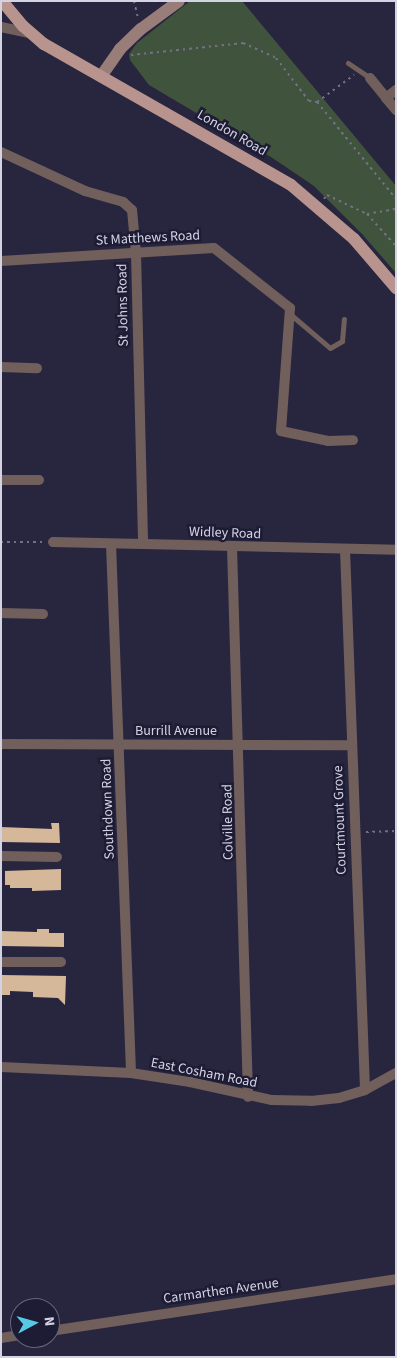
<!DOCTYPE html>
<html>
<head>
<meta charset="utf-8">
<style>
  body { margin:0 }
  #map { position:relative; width:397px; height:1358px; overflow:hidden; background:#28263f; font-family:"Source Sans 3",sans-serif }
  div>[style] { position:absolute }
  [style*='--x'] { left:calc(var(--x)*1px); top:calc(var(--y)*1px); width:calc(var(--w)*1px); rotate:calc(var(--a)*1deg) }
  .green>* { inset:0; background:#40533d }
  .building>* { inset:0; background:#d5b79a }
  .path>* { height:2px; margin-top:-1px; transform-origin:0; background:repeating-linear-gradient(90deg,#727186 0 2.5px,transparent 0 6.5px) }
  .service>* { height:5px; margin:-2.5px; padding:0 2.5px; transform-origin:2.5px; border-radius:2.5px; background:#715f5c }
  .minor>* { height:10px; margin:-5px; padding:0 5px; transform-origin:5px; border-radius:5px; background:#715f5c }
  .secondary>* { height:12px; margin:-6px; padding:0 6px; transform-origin:6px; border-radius:6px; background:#997d79 }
  .primary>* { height:12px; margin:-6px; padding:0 6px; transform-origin:6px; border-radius:6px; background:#b9948e }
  span { translate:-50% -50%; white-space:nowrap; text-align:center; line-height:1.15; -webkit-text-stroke:5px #1e1c35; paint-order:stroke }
  .street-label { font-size:14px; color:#d3d3e4 }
  .frame { position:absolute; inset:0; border:2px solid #d3d3e4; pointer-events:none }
  .north { position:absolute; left:10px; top:1298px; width:50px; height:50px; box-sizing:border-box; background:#1e1c35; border:1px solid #66657b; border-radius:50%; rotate:84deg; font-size:14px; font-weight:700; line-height:20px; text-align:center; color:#d3d3e4 }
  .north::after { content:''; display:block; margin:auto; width:18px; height:22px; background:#58c9e3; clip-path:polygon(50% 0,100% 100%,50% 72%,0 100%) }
</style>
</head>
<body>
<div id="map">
  <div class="green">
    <i style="clip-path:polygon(190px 1px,242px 1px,396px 186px,396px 273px,362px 234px,314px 186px,271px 157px,149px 85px,130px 60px,129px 54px,137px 43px)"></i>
  </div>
  <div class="building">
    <i style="clip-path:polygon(51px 823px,59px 823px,60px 843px,1px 842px,1px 827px,52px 829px)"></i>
    <i style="clip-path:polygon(61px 869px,61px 890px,32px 891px,32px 888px,10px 888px,10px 885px,5px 885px,5px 871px)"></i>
    <i style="clip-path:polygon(37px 929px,49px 929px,49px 933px,64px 933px,64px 947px,1px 946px,1px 931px,37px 932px)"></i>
    <i style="clip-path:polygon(2px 975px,66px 976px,65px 1005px,58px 998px,33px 997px,33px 992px,10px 991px,10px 995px,2px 995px)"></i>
  </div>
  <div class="path">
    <i style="--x:134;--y:1;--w:17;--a:77"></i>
    <i style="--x:131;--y:55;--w:113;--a:-6.1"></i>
    <i style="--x:243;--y:43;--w:36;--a:24"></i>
    <i style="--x:276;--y:58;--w:54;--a:52.5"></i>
    <i style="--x:309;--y:101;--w:8;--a:7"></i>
    <i style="--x:317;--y:102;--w:46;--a:-36.1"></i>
    <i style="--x:317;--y:102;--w:125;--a:50.8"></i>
    <i style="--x:324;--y:199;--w:5;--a:-53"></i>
    <i style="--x:327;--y:195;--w:44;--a:25.4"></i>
    <i style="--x:367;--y:214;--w:43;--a:47.8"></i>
    <i style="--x:367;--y:214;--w:29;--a:-10"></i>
    <i style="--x:1;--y:542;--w:43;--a:0"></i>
    <i style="--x:366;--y:832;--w:30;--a:-2"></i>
  </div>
  <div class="service">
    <i style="--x:348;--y:63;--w:27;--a:34"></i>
    <i style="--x:290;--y:314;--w:52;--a:40.4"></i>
    <i style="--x:330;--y:348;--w:14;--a:-30"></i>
    <i style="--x:342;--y:341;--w:22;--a:-85"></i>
  </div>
  <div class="minor">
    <i style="--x:1;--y:27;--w:30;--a:12"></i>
    <i style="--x:370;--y:78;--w:26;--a:51"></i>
    <i style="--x:386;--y:98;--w:13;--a:-39"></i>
    <i style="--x:386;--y:98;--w:16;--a:50"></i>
    <i style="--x:1;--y:152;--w:93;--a:24.9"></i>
    <i style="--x:85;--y:191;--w:40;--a:16"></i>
    <i style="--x:123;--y:202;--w:12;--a:42"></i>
    <i style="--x:132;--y:210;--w:43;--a:84.7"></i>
    <i style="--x:136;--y:253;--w:291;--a:88.6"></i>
    <i style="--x:1;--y:261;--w:213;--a:-3.5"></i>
    <i style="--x:214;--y:248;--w:97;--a:38.3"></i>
    <i style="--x:290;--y:308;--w:123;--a:94.2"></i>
    <i style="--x:281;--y:431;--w:48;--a:12"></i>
    <i style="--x:328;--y:441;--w:25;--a:-2"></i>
    <i style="--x:1;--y:367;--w:36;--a:2"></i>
    <i style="--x:1;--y:480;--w:38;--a:0"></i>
    <i style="--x:53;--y:542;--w:343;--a:1.3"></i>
    <i style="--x:111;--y:544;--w:529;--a:87.83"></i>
    <i style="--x:232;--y:547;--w:550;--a:88.33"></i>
    <i style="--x:345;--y:549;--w:541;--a:87.88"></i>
    <i style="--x:1;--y:613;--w:42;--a:1.4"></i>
    <i style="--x:1;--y:744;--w:350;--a:0.2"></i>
    <i style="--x:1;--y:856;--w:56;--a:1"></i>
    <i style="--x:1;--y:962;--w:60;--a:0"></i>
    <i style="--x:1;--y:1067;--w:130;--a:2.6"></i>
    <i style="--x:131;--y:1073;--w:60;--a:8.7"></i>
    <i style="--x:190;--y:1082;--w:84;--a:12.4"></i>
    <i style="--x:272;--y:1100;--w:39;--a:1"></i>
    <i style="--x:311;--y:1101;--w:28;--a:-6"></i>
    <i style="--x:339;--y:1098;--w:27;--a:-17"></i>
    <i style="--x:365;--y:1090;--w:35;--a:-29"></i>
    <i style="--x:50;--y:1331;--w:350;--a:-8.5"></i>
    <i style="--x:1;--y:1338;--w:19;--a:-9"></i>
  </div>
  <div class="secondary">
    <i style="--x:102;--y:75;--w:32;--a:-55"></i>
    <i style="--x:120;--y:49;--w:29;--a:-44"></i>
    <i style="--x:141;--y:29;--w:47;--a:-36.4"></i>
  </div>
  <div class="primary">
    <i style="--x:2;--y:1;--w:33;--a:50"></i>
    <i style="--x:23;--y:26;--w:28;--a:41"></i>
    <i style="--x:44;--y:44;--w:284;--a:29.7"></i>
    <i style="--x:291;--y:185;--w:83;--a:40.6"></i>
    <i style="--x:354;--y:239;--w:65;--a:49.4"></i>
  </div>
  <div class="street-label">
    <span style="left:232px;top:133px;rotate:30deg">London Road</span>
    <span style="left:148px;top:238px;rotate:-3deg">St Matthews Road</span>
    <span style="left:123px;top:305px;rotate:-91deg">St Johns Road</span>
    <span style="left:225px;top:533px;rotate:2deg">Widley Road</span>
    <span style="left:176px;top:731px">Burrill Avenue</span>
    <span style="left:108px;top:809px;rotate:-92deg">Southdown Road</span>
    <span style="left:340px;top:820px;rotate:-92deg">Courtmount Grove</span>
    <span style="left:228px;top:822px;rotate:-91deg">Colville Road</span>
    <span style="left:204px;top:1073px;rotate:11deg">East Cosham Road</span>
    <span style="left:221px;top:1291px;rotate:-8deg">Carmarthen Avenue</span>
  </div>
  <div class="frame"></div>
  <div class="north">N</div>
</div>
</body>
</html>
